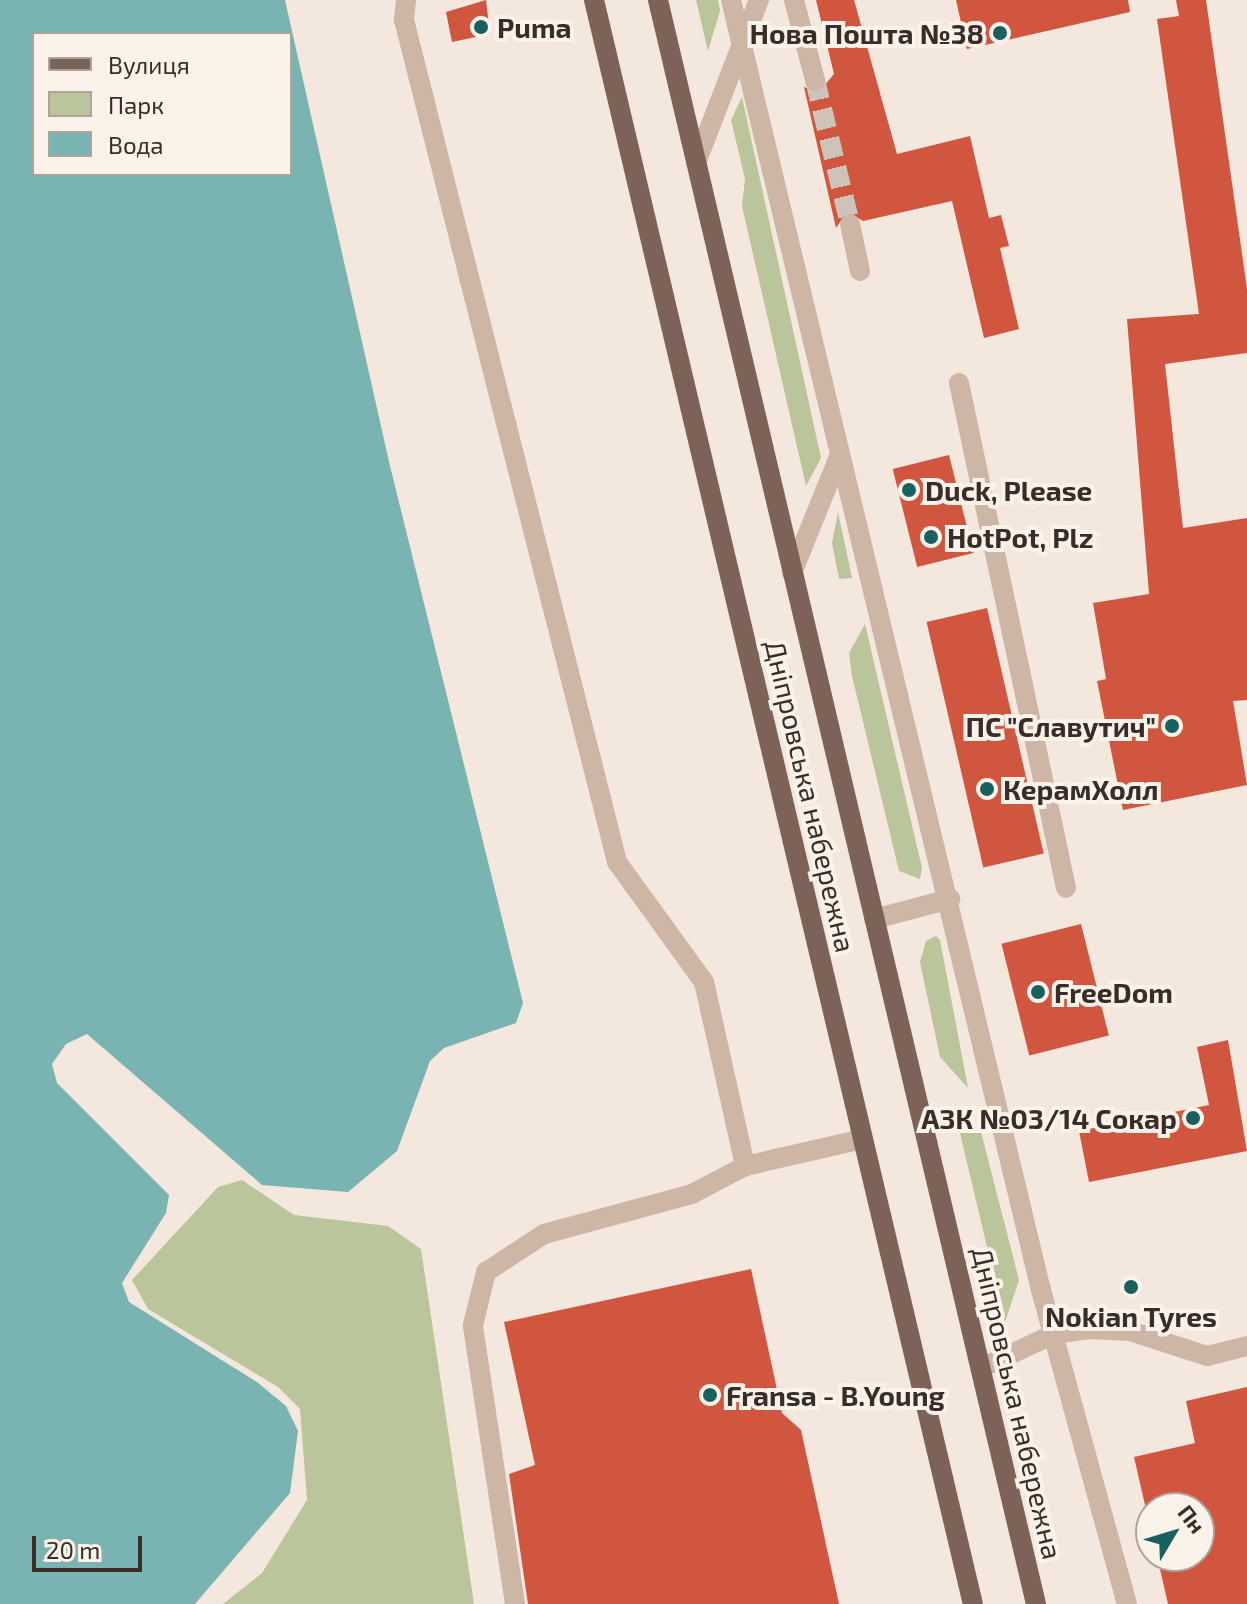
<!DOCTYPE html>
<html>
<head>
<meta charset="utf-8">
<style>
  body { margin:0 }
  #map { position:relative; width:1247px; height:1604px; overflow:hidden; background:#f4e7dd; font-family:"Exo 2",sans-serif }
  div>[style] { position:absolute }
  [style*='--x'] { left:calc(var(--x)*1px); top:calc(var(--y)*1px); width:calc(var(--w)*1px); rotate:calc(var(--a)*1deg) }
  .green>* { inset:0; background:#bbc59b }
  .water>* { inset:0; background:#79b4b2 }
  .building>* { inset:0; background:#d0563f; transform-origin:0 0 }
  .minor-tunnel>* { height:20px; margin-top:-10px; transform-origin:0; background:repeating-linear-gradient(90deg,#cfc2b9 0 20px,transparent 0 30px) }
  .minor>* { height:20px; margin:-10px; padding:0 10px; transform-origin:10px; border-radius:10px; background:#ceb6a7 }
  .major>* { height:20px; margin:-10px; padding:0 10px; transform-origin:10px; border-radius:10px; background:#7d6258 }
  .dots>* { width:22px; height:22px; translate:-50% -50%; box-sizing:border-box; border:4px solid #fbf2ea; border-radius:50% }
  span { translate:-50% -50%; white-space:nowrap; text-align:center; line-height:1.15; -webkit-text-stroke:8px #fbf2ea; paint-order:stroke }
  .poi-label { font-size:28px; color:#3a2c28; font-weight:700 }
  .left { translate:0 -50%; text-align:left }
  .right { translate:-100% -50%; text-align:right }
  .street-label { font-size:28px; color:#3a2c28 }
  .legend { position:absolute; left:32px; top:32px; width:260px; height:144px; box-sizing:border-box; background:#fbf2ea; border:2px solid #aea39c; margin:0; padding:10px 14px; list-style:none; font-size:24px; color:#3a2c28 }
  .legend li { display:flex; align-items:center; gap:16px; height:40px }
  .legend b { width:40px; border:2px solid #aea39c }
  .north { position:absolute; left:1135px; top:1492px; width:80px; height:80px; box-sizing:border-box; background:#fbf2ea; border:2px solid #aea39c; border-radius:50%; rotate:52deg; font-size:22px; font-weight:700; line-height:32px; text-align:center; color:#3a2c28 }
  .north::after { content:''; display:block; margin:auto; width:28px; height:36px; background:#1a605e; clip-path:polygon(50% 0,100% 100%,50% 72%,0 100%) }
  .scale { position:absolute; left:32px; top:1536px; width:110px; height:36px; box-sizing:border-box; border:4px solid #3a2c28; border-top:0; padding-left:10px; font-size:24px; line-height:28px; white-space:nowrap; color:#3a2c28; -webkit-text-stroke:6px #fbf2ea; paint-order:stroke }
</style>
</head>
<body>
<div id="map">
  <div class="green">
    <i style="clip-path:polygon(696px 0,718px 0,720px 11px,708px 51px)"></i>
    <i style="clip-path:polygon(742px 97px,821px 458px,806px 486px,742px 206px,745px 179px,731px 120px)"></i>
    <i style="clip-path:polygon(838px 512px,852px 578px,839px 579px,832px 543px)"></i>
    <i style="clip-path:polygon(865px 624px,922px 868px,920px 879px,899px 871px,852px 676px,849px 653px)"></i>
    <i style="clip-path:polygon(936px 936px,940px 940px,968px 1088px,940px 1057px,920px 962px,926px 941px)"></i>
    <i style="clip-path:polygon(958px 1125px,981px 1132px,1019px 1280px,1005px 1322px)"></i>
    <i style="clip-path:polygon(242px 1180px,294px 1215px,388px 1226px,421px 1249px,474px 1604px,223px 1604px,262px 1573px,307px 1500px,300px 1409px,278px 1387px,148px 1309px,132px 1280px,218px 1187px)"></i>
  </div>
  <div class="water">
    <i style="clip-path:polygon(evenodd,0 0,285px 0,390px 466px,523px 1003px,516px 1023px,444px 1048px,430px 1061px,397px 1151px,348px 1192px,262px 1185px,87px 1034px,66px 1044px,52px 1064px,57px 1083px,169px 1195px,166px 1213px,122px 1283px,129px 1302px,257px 1382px,286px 1406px,298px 1431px,290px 1493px,195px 1604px,0 1604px,0 0,34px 34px,290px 34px,290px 174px,34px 174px,34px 34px)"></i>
  </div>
  <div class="building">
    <i style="clip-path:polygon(486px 0,490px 34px,452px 42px,446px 12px)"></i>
    <i style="clip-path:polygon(816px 0,854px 0,897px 154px,970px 136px,989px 218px,1001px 215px,1009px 246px,1000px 248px,1019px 329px,984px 338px,952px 201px,863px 221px,847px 212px,836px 228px,804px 87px,819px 92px,834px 74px)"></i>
    <i style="clip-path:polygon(956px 0,1128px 0,1130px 12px,967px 49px)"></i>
    <i style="clip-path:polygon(1176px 0,1206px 0,1247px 289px,1247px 353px,1165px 364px,1183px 528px,1247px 518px,1247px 700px,1233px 701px,1247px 785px,1123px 810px,1097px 681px,1106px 679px,1093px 603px,1149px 594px,1127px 319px,1199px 314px,1157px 19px,1179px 16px)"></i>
    <i style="left:949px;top:455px;width:101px;height:58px;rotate:76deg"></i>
    <i style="left:987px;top:608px;width:252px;height:62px;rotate:77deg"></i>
    <i style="left:1081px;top:924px;width:115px;height:82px;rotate:76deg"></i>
    <i style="clip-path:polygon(1228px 1040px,1247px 1151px,1089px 1182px,1079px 1131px,1209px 1105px,1197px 1047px)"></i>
    <i style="clip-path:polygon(751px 1269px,782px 1413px,801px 1430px,839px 1604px,528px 1604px,509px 1474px,535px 1465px,504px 1322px)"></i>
    <i style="clip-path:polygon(1247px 1387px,1247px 1604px,1168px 1604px,1157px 1556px,1199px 1556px,1199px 1508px,1151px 1508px,1151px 1531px,1134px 1457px,1195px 1443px,1186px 1401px)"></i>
  </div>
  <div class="minor-tunnel">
    <i style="--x:815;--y:80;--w:148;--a:76.3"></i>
  </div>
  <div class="minor">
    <i style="--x:406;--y:0;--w:20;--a:96"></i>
    <i style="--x:404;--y:20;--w:869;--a:75.8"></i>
    <i style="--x:617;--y:862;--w:148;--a:54.1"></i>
    <i style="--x:704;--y:982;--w:189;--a:77.4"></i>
    <i style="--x:731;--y:0;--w:1327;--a:76.49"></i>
    <i style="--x:1041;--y:1290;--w:326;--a:74.7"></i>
    <i style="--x:794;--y:0;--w:83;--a:75.3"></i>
    <i style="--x:696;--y:163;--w:175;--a:-68.9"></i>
    <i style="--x:850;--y:224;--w:48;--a:78"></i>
    <i style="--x:959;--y:383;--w:516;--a:78.04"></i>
    <i style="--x:792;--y:573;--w:123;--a:-68"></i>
    <i style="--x:874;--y:919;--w:79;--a:-14.7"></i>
    <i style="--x:981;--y:1368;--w:81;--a:-25"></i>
    <i style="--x:1054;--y:1334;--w:34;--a:-8"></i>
    <i style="--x:1088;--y:1329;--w:42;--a:2.7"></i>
    <i style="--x:1130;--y:1331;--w:81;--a:18"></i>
    <i style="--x:1207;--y:1356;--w:41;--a:-14"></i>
    <i style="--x:515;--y:1604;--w:282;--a:-98.6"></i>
    <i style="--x:473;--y:1325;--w:55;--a:-76.2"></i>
    <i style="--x:486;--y:1272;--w:69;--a:-33.2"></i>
    <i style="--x:544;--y:1234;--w:153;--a:-15.1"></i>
    <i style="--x:692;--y:1194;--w:60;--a:-27.8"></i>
    <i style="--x:745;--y:1166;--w:121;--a:-12.9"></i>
  </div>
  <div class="major">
    <i style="--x:594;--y:0;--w:1648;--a:76.71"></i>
    <i style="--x:658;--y:0;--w:1648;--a:76.74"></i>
  </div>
  <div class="dots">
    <i style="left:481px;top:27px;background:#1a605e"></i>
    <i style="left:1000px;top:33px;background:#1a605e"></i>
    <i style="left:909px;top:490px;background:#1a605e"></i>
    <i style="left:931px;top:537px;background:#1a605e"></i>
    <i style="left:1172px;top:726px;background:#1a605e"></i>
    <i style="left:987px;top:789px;background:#1a605e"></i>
    <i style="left:1038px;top:992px;background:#1a605e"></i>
    <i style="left:1193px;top:1118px;background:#1a605e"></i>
    <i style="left:1131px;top:1287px;background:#1a605e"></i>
    <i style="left:710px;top:1395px;background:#1a605e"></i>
  </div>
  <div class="poi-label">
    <span class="left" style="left:497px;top:27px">Puma</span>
    <span class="right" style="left:984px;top:33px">Нова Пошта №38</span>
    <span class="left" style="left:925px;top:490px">Duck, Please</span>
    <span class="left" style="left:947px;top:537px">HotPot, Plz</span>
    <span class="right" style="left:1156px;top:726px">ПС "Славутич"</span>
    <span class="left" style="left:1003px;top:789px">КерамХолл</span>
    <span class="left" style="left:1054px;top:992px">FreeDom</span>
    <span class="right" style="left:1177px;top:1118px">АЗК №03/14 Сокар</span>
    <span style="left:1131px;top:1316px">Nokian Tyres</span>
    <span class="left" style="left:726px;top:1395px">Fransa - B.Young</span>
  </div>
  <div class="street-label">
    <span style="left:811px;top:796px;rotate:77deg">Дніпровська набережна</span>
    <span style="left:1018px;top:1403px;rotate:77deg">Дніпровська набережна</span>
  </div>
  <ul class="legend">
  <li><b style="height:10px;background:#7d6258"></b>Вулиця</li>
  <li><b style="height:22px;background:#bbc59b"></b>Парк</li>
  <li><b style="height:22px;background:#79b4b2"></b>Вода</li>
  </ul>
  <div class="north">Пн</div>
  <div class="scale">20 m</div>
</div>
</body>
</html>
